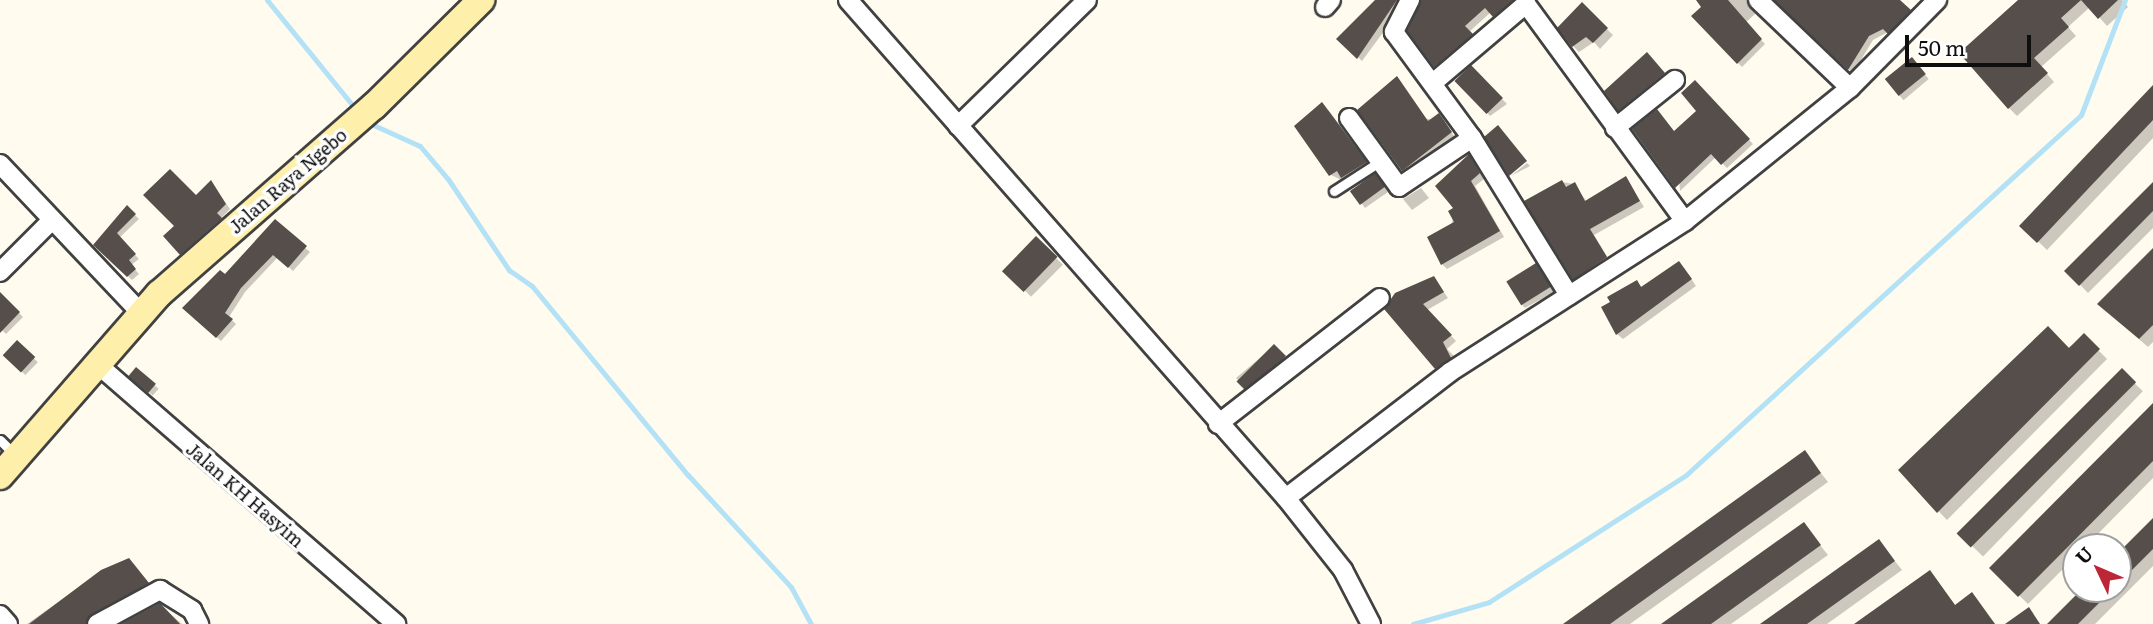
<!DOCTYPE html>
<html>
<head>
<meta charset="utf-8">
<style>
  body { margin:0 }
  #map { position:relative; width:2153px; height:624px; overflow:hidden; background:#fffbee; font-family:Literata,serif }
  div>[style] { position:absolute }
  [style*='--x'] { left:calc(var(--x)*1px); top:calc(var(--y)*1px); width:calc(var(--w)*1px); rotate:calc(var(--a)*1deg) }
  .shadow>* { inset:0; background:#0003; transform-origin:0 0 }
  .stream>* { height:5px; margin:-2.5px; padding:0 2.5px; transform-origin:2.5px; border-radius:2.5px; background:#b3e1f6 }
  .building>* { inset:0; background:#564e4a; transform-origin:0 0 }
  .roads { filter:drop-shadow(2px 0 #414141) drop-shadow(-2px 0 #414141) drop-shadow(0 2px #414141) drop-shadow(0 -2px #414141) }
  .lane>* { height:9px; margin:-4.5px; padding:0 4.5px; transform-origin:4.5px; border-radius:4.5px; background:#fff }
  .street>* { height:18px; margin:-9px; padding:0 9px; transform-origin:9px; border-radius:9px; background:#fff }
  .secondary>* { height:26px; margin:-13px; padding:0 13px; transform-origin:13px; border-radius:13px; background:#feefaa }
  span { translate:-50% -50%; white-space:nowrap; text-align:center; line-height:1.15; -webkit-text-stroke:7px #fff; paint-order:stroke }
  .street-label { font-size:18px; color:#0e0e0e }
  .north { position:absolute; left:2062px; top:533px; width:70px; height:70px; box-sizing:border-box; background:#fff; border:2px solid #9f9f9f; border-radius:50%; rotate:314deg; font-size:19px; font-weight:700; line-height:28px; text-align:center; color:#0e0e0e }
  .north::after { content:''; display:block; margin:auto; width:24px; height:32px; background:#bd2637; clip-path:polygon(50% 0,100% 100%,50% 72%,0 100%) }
  .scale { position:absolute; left:1905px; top:35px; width:126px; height:32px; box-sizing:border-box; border:4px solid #0e0e0e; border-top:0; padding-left:9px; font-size:21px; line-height:24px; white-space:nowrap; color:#0e0e0e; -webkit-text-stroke:5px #fff; paint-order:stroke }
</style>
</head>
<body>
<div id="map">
  <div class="shadow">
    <i style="clip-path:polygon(1376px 0,1407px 0,1362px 61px,1339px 39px)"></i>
    <i style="clip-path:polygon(1434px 0,1510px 0,1515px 7px,1499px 20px,1491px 12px,1469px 32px,1476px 40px,1440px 70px)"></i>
    <i style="clip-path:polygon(1698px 0,1753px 0,1755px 14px,1745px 23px,1765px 44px,1742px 67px,1693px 16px,1704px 8px)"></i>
    <i style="clip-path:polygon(1775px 0,1897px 0,1914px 16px,1893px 37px,1888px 32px,1873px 40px,1853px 73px)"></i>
    <i style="clip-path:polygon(2021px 0,2122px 0,2128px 7px,2107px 26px,2090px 7px,2068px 27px,2076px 36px,2041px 67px,2054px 82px,2017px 116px,2009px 108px)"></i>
    <i style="clip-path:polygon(1582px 5px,1613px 35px,1600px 49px,1594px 42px,1579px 52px,1573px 46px)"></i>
    <i style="clip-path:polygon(1647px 55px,1668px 78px,1624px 114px,1620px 110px)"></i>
    <i style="left:1912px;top:59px;width:26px;height:33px;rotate:50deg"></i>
    <i style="clip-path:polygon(1471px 68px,1507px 104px,1490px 116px,1456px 80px)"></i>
    <i style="clip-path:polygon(1695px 83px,1753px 144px,1727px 168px,1716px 157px,1680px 191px,1675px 133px,1699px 111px)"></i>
    <i style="clip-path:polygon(2153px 87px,2153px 138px,2047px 250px,2022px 226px)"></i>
    <i style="clip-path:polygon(1328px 110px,1371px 168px,1348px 183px,1331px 175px,1296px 126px)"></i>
    <i style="clip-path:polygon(1359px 110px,1444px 121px,1456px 139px,1408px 176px)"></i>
    <i style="clip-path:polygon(1468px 156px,1484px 179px,1475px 186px,1504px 237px,1447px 269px,1442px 264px)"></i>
    <i style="clip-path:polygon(1527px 163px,1530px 166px,1511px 176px)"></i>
    <i style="clip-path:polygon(1379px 179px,1388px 192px,1365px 208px,1351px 190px)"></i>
    <i style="clip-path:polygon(1626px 179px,1644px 207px,1594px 235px,1611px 263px,1580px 284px,1562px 182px,1574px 184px,1587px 202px)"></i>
    <i style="clip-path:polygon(211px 182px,230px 209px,221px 218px,225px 223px,186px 258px,165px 236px)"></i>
    <i style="clip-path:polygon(2153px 184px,2153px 228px,2088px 293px,2067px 271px)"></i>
    <i style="clip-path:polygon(1421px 188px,1429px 198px,1412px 210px,1403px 199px)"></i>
    <i style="clip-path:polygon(127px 207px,139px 219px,119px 238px,139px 259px,131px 265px,139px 274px,132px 280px,95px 245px)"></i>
    <i style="clip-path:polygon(275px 222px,310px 252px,293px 271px,278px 257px,245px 292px,229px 317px,236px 324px,221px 341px,188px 312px)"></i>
    <i style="left:1036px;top:238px;width:38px;height:45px;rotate:45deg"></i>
    <i style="clip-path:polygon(2153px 250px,2153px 342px,2148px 347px,2108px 312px)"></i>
    <i style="clip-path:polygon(1684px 268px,1696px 286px,1623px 339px,1617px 334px,1637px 282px,1643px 288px)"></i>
    <i style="clip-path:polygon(1539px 269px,1554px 292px,1525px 308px,1521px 304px)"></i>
    <i style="clip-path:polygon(1434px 278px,1448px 298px,1427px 310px,1456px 341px,1447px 349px,1456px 358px,1442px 373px,1396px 295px)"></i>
    <i style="clip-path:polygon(6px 300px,23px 317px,6px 334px,0 328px)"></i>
    <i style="clip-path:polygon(2084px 336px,2107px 359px,1947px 520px,1900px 471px)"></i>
    <i style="left:17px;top:342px;width:29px;height:18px;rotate:44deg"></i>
    <i style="clip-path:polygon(1274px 346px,1289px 361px,1249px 392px,1236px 378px)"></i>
    <i style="left:136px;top:369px;width:30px;height:9px;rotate:41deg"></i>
    <i style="left:2122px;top:371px;width:29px;height:230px;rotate:44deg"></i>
    <i style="clip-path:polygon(2153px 407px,2153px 478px,2085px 547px,2076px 547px,2076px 556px,2028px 604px,1991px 568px)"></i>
    <i style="clip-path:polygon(1805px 453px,1828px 482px,1630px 624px,1566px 624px)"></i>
    <i style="clip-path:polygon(2153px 520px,2153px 566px,2095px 624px,2050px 624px,2084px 589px,2118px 589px,2118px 555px)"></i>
    <i style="clip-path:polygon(1803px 524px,1828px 555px,1731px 624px,1664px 624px)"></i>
    <i style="clip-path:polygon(1879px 541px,1902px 570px,1827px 624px,1763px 624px)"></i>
    <i style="clip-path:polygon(133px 565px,152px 587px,100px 615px,97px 607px,74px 624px,27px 624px,102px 571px)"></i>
    <i style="clip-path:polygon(1930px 572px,1956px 606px,1972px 595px,1995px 624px,1857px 624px)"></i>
    <i style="clip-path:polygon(160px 605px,182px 624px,125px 624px)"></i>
  </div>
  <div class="stream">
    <i style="--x:267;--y:0;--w:144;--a:50.9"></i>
    <i style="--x:367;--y:122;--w:58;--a:24.4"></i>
    <i style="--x:420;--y:146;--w:43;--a:49.7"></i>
    <i style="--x:448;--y:179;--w:110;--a:56.2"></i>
    <i style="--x:509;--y:270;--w:28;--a:35"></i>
    <i style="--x:532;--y:286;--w:245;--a:50.5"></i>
    <i style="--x:688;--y:475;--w:152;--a:47.4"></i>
    <i style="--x:791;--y:587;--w:42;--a:61.6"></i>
    <i style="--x:1413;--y:624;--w:79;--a:-16.1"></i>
    <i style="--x:1489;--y:602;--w:234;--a:-32.8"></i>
    <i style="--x:1686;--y:475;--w:534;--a:-42.35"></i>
    <i style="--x:2081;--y:115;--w:123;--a:-69.1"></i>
  </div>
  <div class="building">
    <i style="clip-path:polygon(1375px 0,1397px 0,1357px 59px,1336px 39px)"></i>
    <i style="clip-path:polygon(1421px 0,1513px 0,1493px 17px,1485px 8px,1465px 26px,1473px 34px,1434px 67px,1407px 31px)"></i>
    <i style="clip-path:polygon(1696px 0,1728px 0,1762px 39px,1737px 64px,1691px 16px,1701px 7px)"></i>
    <i style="clip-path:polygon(1774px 0,1900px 0,1911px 10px,1888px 34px,1883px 29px,1869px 36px,1848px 70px)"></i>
    <i style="clip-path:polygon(2018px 0,2118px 0,2098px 19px,2081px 0,2061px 18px,2069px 27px,2034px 58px,2048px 73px,2008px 109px,1959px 53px)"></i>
    <i style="clip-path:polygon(1582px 2px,1608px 28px,1593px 43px,1586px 37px,1572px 47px,1557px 28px)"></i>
    <i style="clip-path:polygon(1647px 52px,1665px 73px,1618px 111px,1604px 91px)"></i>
    <i style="left:1912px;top:57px;width:22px;height:35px;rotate:51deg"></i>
    <i style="left:1471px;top:65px;width:46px;height:23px;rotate:46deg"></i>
    <i style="clip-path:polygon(1397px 76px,1428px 121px,1439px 113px,1452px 132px,1402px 171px,1357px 110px)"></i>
    <i style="clip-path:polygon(1695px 80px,1750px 139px,1721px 165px,1711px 154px,1675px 188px,1632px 129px,1657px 109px,1674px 131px,1696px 111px,1681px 93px)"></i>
    <i style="clip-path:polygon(2153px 85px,2153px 120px,2037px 243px,2019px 226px)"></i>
    <i style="clip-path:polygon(1322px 102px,1367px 162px,1341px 178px,1337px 171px,1329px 176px,1294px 126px)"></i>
    <i style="clip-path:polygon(1498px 125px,1527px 161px,1509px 176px,1484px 137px)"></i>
    <i style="clip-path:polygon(1469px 154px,1480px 173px,1471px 181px,1500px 231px,1441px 265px,1427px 237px,1454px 222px,1448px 211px,1453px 208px,1435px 186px)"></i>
    <i style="clip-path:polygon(170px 169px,196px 195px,211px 180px,226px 204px,217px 213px,222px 218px,180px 255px,163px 236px,174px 226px,143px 195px)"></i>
    <i style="left:1375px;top:173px;width:17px;height:31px;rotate:54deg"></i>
    <i style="clip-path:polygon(1626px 176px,1640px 201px,1590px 229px,1607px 257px,1573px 280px,1524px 201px,1562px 180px,1566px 187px,1575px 182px,1585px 201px)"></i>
    <i style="clip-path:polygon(2153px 182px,2153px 211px,2079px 286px,2064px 271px)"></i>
    <i style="clip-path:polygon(127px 205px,136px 214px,117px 233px,136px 254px,129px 260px,136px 269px,127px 277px,93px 245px)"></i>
    <i style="clip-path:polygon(275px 219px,307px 246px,288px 268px,273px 255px,241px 288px,225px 313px,233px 319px,216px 338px,182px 308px,220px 270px,225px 274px)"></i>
    <i style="left:1036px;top:236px;width:30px;height:49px;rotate:44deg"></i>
    <i style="clip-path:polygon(2153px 248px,2153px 325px,2139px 339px,2097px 304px)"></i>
    <i style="clip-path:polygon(1679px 261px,1692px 279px,1616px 335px,1601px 307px,1610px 302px,1607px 297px,1637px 280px,1641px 287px)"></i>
    <i style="left:1536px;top:263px;width:28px;height:35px;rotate:58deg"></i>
    <i style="clip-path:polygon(1434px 276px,1444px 292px,1423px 304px,1452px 335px,1443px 342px,1451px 358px,1435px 369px,1384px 309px,1395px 293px)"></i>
    <i style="clip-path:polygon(0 292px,20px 312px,0 333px)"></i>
    <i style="clip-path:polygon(2048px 326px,2069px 348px,2084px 333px,2100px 349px,1937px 513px,1898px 470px)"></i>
    <i style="left:17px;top:340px;width:25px;height:21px;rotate:43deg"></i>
    <i style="left:1274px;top:344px;width:17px;height:53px;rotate:45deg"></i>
    <i style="left:136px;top:367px;width:26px;height:12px;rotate:40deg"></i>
    <i style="left:2122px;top:368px;width:20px;height:234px;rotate:45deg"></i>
    <i style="clip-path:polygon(2153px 403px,2153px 461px,2018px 597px,1989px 568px)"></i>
    <i style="clip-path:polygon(1805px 450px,1821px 473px,1610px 624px,1563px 624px)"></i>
    <i style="clip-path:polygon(2153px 518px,2153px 549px,2118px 584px,2118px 553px)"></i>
    <i style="clip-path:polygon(1804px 522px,1821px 545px,1711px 624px,1661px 624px)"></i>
    <i style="clip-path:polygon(1879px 539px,1895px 561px,1807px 624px,1760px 624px)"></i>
    <i style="clip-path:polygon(129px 558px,149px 583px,92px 614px,86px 624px,29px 624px,101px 570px)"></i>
    <i style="clip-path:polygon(1930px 570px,1955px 605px,1972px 592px,1995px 624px,1854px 624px)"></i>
    <i style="clip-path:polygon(2082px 589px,2113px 589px,2078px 624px,2047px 624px)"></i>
    <i style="clip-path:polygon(160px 603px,180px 624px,121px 624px)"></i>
    <i style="clip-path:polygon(2029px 607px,2040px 624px,2005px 624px)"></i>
  </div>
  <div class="roads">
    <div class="lane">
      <i style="--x:1334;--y:191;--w:50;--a:-32.7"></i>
      <i style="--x:0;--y:440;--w:23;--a:45"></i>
    </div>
    <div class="street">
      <i style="--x:848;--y:0;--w:663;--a:48.67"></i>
      <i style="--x:1286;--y:498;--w:92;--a:51.6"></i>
      <i style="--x:1343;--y:570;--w:61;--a:62.6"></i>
      <i style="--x:1410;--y:0;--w:36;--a:117"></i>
      <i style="--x:1394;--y:32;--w:132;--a:53.7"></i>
      <i style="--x:1472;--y:138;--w:185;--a:58.3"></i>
      <i style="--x:1758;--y:0;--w:127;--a:43.7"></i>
      <i style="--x:1325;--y:7;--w:9;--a:-49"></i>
      <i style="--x:1434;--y:82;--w:121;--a:-40.3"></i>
      <i style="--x:1526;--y:4;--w:269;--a:53.8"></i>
      <i style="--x:1349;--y:118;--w:85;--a:54.1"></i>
      <i style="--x:1399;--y:187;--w:88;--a:-33.9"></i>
      <i style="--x:958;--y:126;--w:180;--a:-44.3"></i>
      <i style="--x:1615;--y:128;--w:77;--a:-38.7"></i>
      <i style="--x:0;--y:164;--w:205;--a:46.6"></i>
      <i style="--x:0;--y:272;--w:72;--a:-45"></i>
      <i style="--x:96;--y:363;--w:398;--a:41"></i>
      <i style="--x:1218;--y:424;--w:205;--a:-37.9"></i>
      <i style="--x:1286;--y:498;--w:207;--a:-37.5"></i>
      <i style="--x:1450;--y:372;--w:279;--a:-32.7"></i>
      <i style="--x:1685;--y:221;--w:212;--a:-38.9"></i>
      <i style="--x:1850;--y:88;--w:124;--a:-45.3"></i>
      <i style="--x:0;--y:615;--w:12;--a:48"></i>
      <i style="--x:97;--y:624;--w:72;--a:-28.4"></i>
      <i style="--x:160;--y:590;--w:38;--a:32"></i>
      <i style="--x:192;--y:610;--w:16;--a:63"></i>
    </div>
    <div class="secondary">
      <i style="--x:0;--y:476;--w:242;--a:-48.9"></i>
      <i style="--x:159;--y:294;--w:286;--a:-41.2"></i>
      <i style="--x:374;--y:106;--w:151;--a:-44.7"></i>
    </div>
  </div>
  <div class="street-label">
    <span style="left:288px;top:181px;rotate:-41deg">Jalan Raya Ngebo</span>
    <span style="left:245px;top:495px;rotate:41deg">Jalan KH Hasyim</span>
  </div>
  <div class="north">U</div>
  <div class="scale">50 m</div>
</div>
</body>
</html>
